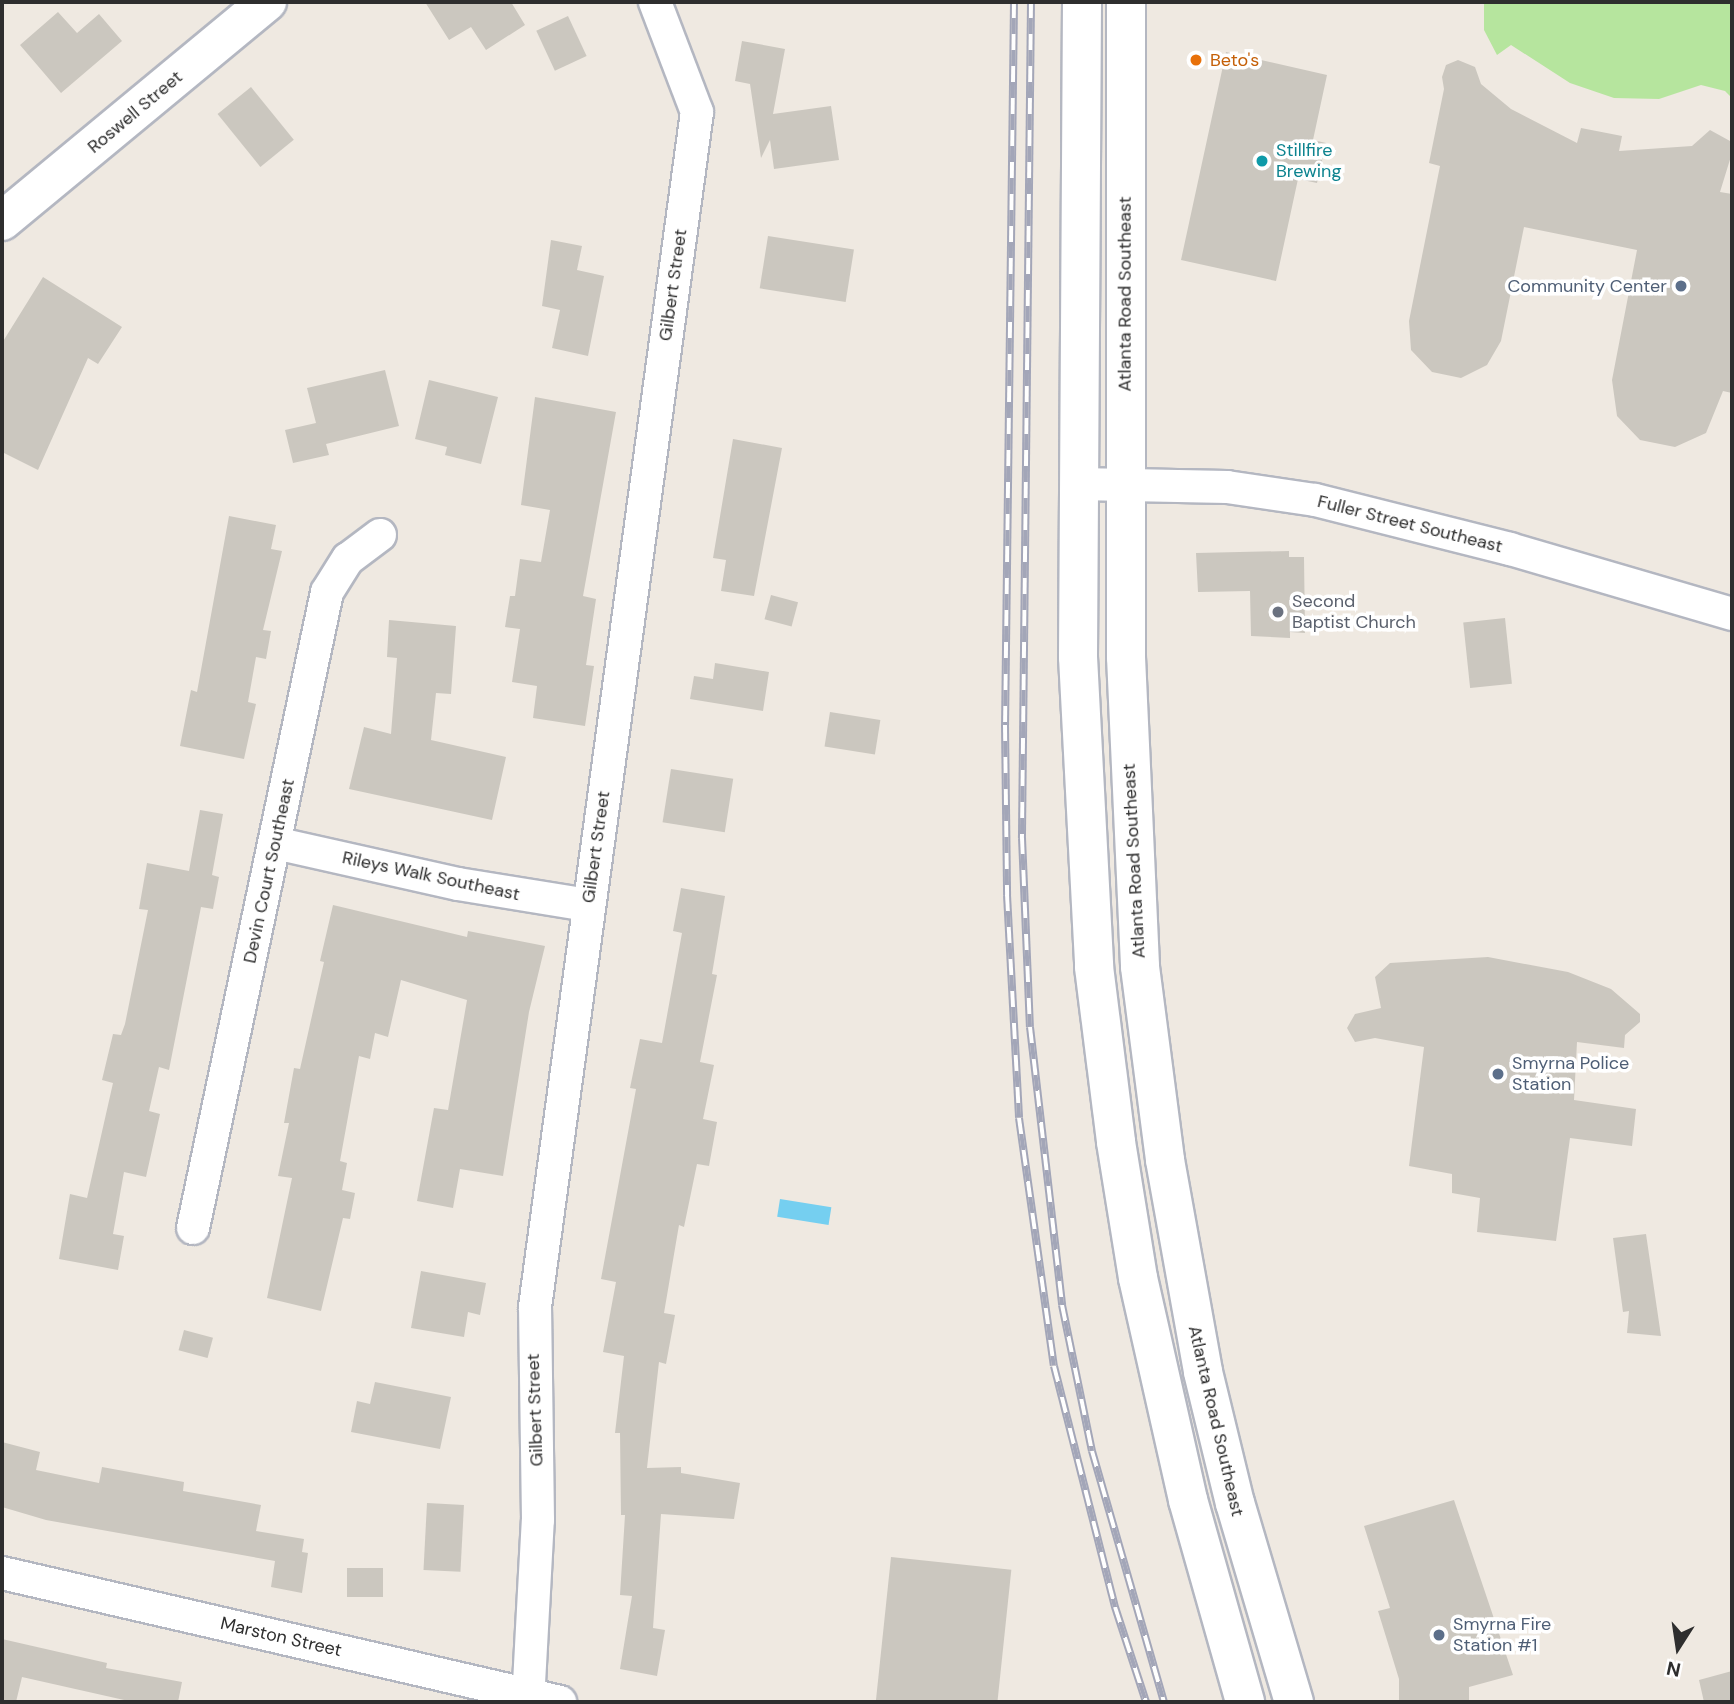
<!DOCTYPE html>
<html>
<head>
<meta charset="utf-8">
<style>
  body { margin:0 }
  #map { position:relative; width:1734px; height:1704px; overflow:hidden; background:#efe9e1; font-family:"DM Sans",sans-serif }
  div>[style] { position:absolute }
  [style*='--x'] { left:calc(var(--x)*1px); top:calc(var(--y)*1px); width:calc(var(--w)*1px); rotate:calc(var(--a)*1deg) }
  .green>* { inset:0; background:#b6e59e }
  .water>* { inset:0; background:#75cff0; transform-origin:0 0 }
  .building>* { inset:0; background:#cbc7bf; transform-origin:0 0 }
  .roads { filter:drop-shadow(2px 0 #b4b7c1) drop-shadow(-2px 0 #b4b7c1) drop-shadow(0 2px #b4b7c1) drop-shadow(0 -2px #b4b7c1) }
  .minor>* { height:32px; margin:-16px; padding:0 16px; transform-origin:16px; border-radius:16px; background:#fff }
  .tertiary>* { height:38px; margin:-19px; padding:0 19px; transform-origin:19px; border-radius:19px; background:#fff }
  .secondary>* { height:38px; margin:-19px; padding:0 19px; transform-origin:19px; border-radius:19px; background:#fff }
  .rail>* { height:8px; margin-top:-4px; transform-origin:0; background:repeating-linear-gradient(90deg,#fff 0 16px,#a3a6b8 0 32px); box-sizing:border-box; border-block:2px solid #a3a6b8 }
  .dots>* { width:19px; height:19px; translate:-50% -50%; box-sizing:border-box; border:4px solid #fff; border-radius:50% }
  span { translate:-50% -50%; white-space:nowrap; text-align:center; line-height:1.15; -webkit-text-stroke:7px #fff; paint-order:stroke }
  .food-label { font-size:18px; color:#c56008 }
  .left { translate:0 -50%; text-align:left }
  .street-label { font-size:18px; color:#2e2e2e }
  .culture-label { font-size:18px; color:#0d838f }
  .service-label { font-size:18px; color:#4e5e75 }
  .right { translate:-100% -50%; text-align:right }
  .worship-label { font-size:18px; color:#5b616d }
  .frame { position:absolute; inset:0; border:4px solid #2e2e2e; pointer-events:none }
  .north { position:absolute; left:1643px; top:1613px; width:70px; height:70px; -webkit-text-stroke:5px #fff; paint-order:stroke; rotate:192deg; font-size:19px; font-weight:700; line-height:28px; text-align:center; color:#2e2e2e }
  .north::after { content:''; display:block; margin:auto; width:24px; height:32px; background:#2e2e2e; clip-path:polygon(50% 0,100% 100%,50% 72%,0 100%) }
</style>
</head>
<body>
<div id="map">
  <div class="green">
    <i style="clip-path:polygon(1484px 2px,1732px 2px,1732px 98px,1725px 91px,1701px 85px,1659px 99px,1614px 98px,1570px 83px,1511px 45px,1497px 55px,1484px 30px)"></i>
  </div>
  <div class="water">
    <i style="left:780px;top:1199px;width:52px;height:18px;rotate:9deg"></i>
  </div>
  <div class="building">
    <i style="clip-path:polygon(425px 2px,511px 2px,525px 25px,486px 50px,471px 27px,449px 40px)"></i>
    <i style="clip-path:polygon(58px 12px,77px 33px,99px 14px,122px 41px,61px 93px,20px 45px)"></i>
    <i style="left:568px;top:16px;width:44px;height:35px;rotate:65deg"></i>
    <i style="clip-path:polygon(742px 41px,785px 49px,773px 114px,831px 106px,839px 160px,774px 169px,770px 140px,761px 158px,750px 84px,735px 81px)"></i>
    <i style="clip-path:polygon(1226px 52px,1327px 75px,1313px 140px,1326px 143px,1317px 183px,1298px 179px,1276px 281px,1181px 260px)"></i>
    <i style="clip-path:polygon(1458px 60px,1475px 67px,1481px 84px,1511px 109px,1577px 143px,1581px 128px,1622px 136px,1619px 151px,1692px 146px,1710px 130px,1730px 141px,1732px 153px,1720px 192px,1732px 194px,1732px 393px,1723px 391px,1706px 433px,1675px 447px,1640px 440px,1617px 416px,1612px 380px,1637px 250px,1524px 227px,1501px 341px,1487px 365px,1461px 378px,1432px 372px,1411px 350px,1409px 321px,1440px 166px,1429px 163px,1444px 89px,1442px 77px,1446px 65px)"></i>
    <i style="left:251px;top:87px;width:68px;height:43px;rotate:51deg"></i>
    <i style="left:768px;top:236px;width:87px;height:53px;rotate:9deg"></i>
    <i style="clip-path:polygon(551px 240px,582px 246px,577px 270px,604px 276px,588px 356px,552px 348px,560px 310px,542px 306px)"></i>
    <i style="clip-path:polygon(43px 277px,122px 327px,98px 364px,88px 358px,38px 470px,2px 452px,2px 343px)"></i>
    <i style="clip-path:polygon(385px 370px,399px 426px,326px 444px,329px 455px,293px 463px,285px 430px,316px 423px,307px 388px)"></i>
    <i style="clip-path:polygon(429px 380px,498px 397px,481px 464px,445px 455px,447px 447px,415px 439px)"></i>
    <i style="clip-path:polygon(535px 397px,616px 412px,583px 596px,596px 599px,586px 665px,594px 666px,585px 726px,533px 718px,537px 686px,512px 682px,520px 629px,505px 627px,510px 596px,515px 596px,520px 559px,541px 562px,550px 510px,521px 505px)"></i>
    <i style="clip-path:polygon(733px 439px,782px 448px,754px 596px,721px 591px,726px 560px,713px 558px)"></i>
    <i style="clip-path:polygon(229px 516px,276px 525px,271px 549px,282px 551px,263px 630px,271px 631px,266px 659px,256px 657px,248px 702px,256px 704px,244px 759px,180px 746px,191px 690px,197px 692px)"></i>
    <i style="clip-path:polygon(1289px 551px,1289px 557px,1304px 557px,1305px 633px,1290px 632px,1290px 638px,1251px 636px,1250px 591px,1198px 592px,1196px 553px)"></i>
    <i style="left:771px;top:595px;width:28px;height:25px;rotate:15deg"></i>
    <i style="left:1505px;top:618px;width:66px;height:42px;rotate:84deg"></i>
    <i style="clip-path:polygon(389px 620px,456px 626px,451px 694px,436px 693px,431px 740px,506px 757px,492px 820px,349px 789px,364px 727px,391px 734px,397px 658px,387px 657px)"></i>
    <i style="clip-path:polygon(715px 663px,769px 672px,763px 711px,690px 699px,694px 676px,713px 679px)"></i>
    <i style="left:830px;top:712px;width:51px;height:35px;rotate:9deg"></i>
    <i style="left:671px;top:769px;width:63px;height:54px;rotate:9deg"></i>
    <i style="clip-path:polygon(200px 810px,223px 814px,212px 875px,219px 877px,213px 909px,201px 907px,169px 1070px,159px 1067px,149px 1111px,160px 1114px,146px 1177px,124px 1172px,113px 1234px,124px 1236px,118px 1270px,59px 1259px,70px 1194px,87px 1198px,113px 1083px,102px 1080px,113px 1034px,121px 1035px,125px 1024px,148px 910px,139px 909px,147px 863px,189px 871px)"></i>
    <i style="clip-path:polygon(681px 888px,725px 896px,712px 974px,717px 975px,700px 1062px,714px 1065px,703px 1119px,717px 1122px,709px 1166px,697px 1164px,684px 1227px,679px 1225px,664px 1313px,675px 1315px,666px 1364px,659px 1362px,647px 1468px,681px 1467px,681px 1473px,740px 1483px,734px 1519px,661px 1514px,653px 1628px,665px 1630px,657px 1676px,620px 1669px,632px 1596px,620px 1595px,625px 1515px,621px 1515px,620px 1433px,615px 1433px,624px 1356px,603px 1352px,616px 1282px,601px 1279px,636px 1089px,630px 1088px,640px 1039px,662px 1043px,682px 933px,673px 931px)"></i>
    <i style="clip-path:polygon(333px 905px,467px 937px,468px 931px,545px 946px,529px 1012px,503px 1176px,460px 1169px,453px 1208px,417px 1201px,434px 1108px,448px 1110px,467px 1000px,401px 980px,388px 1037px,375px 1033px,370px 1059px,359px 1056px,340px 1161px,347px 1163px,342px 1190px,355px 1193px,350px 1219px,343px 1218px,321px 1311px,267px 1298px,292px 1178px,278px 1176px,289px 1123px,284px 1123px,294px 1068px,300px 1069px,324px 962px,320px 961px)"></i>
    <i style="clip-path:polygon(1488px 957px,1568px 972px,1611px 989px,1640px 1014px,1640px 1022px,1625px 1035px,1624px 1048px,1577px 1042px,1574px 1100px,1636px 1109px,1632px 1146px,1570px 1138px,1556px 1241px,1477px 1232px,1480px 1198px,1452px 1193px,1452px 1174px,1409px 1166px,1424px 1047px,1375px 1038px,1355px 1042px,1347px 1028px,1355px 1014px,1381px 1008px,1375px 977px,1390px 963px)"></i>
    <i style="clip-path:polygon(1646px 1234px,1661px 1336px,1627px 1333px,1629px 1311px,1623px 1312px,1613px 1238px)"></i>
    <i style="clip-path:polygon(421px 1271px,486px 1283px,480px 1315px,468px 1312px,464px 1337px,411px 1328px)"></i>
    <i style="left:184px;top:1330px;width:30px;height:21px;rotate:15deg"></i>
    <i style="clip-path:polygon(375px 1382px,451px 1397px,440px 1449px,351px 1432px,357px 1401px,370px 1404px)"></i>
    <i style="clip-path:polygon(2px 1442px,40px 1452px,36px 1470px,99px 1483px,102px 1467px,184px 1482px,183px 1491px,261px 1505px,256px 1531px,304px 1539px,302px 1552px,308px 1553px,302px 1593px,271px 1587px,275px 1561px,46px 1520px,2px 1507px)"></i>
    <i style="clip-path:polygon(1454px 1500px,1513px 1675px,1469px 1687px,1469px 1702px,1399px 1702px,1399px 1679px,1378px 1611px,1390px 1608px,1364px 1526px)"></i>
    <i style="left:427px;top:1503px;width:37px;height:67px;rotate:3deg"></i>
    <i style="left:891px;top:1557px;width:121px;height:146px;rotate:6deg"></i>
    <i style="left:347px;top:1568px;width:36px;height:29px"></i>
    <i style="clip-path:polygon(2px 1639px,107px 1663px,106px 1668px,182px 1682px,178px 1702px,133px 1702px,22px 1677px,16px 1702px,2px 1702px)"></i>
    <i style="clip-path:polygon(1732px 1671px,1732px 1702px,1704px 1702px,1699px 1680px)"></i>
  </div>
  <div class="roads">
    <div class="minor">
      <i style="--x:1079;--y:484;--w:148;--a:1.2"></i>
      <i style="--x:1227;--y:487;--w:89;--a:8.4"></i>
      <i style="--x:1315;--y:500;--w:201;--a:14.1"></i>
      <i style="--x:1510;--y:549;--w:231;--a:16.3"></i>
      <i style="--x:275;--y:843;--w:188;--a:12.6"></i>
      <i style="--x:458;--y:884;--w:132;--a:9.2"></i>
      <i style="--x:193;--y:1228;--w:650;--a:-78.1"></i>
      <i style="--x:327;--y:592;--w:39;--a:-58"></i>
      <i style="--x:348;--y:559;--w:40;--a:-37"></i>
      <i style="--x:2;--y:1573;--w:573;--a:13.02"></i>
      <i style="--x:528;--y:1702;--w:182;--a:-86.9"></i>
      <i style="--x:538;--y:1520;--w:213;--a:-90.8"></i>
      <i style="--x:535;--y:1307;--w:1206;--a:-82.28"></i>
      <i style="--x:697;--y:112;--w:118;--a:-110.9"></i>
    </div>
    <div class="tertiary">
      <i style="--x:2;--y:221;--w:344;--a:-39.6"></i>
    </div>
    <div class="secondary">
      <i style="--x:1082;--y:2;--w:655;--a:90.35"></i>
      <i style="--x:1078;--y:657;--w:310;--a:87"></i>
      <i style="--x:1094;--y:967;--w:176;--a:82.8"></i>
      <i style="--x:1116;--y:1142;--w:138;--a:80.8"></i>
      <i style="--x:1138;--y:1278;--w:228;--a:77.3"></i>
      <i style="--x:1188;--y:1500;--w:210;--a:74.2"></i>
      <i style="--x:1126;--y:2;--w:655;--a:90"></i>
      <i style="--x:1126;--y:657;--w:310;--a:87.4"></i>
      <i style="--x:1140;--y:967;--w:195;--a:82.6"></i>
      <i style="--x:1165;--y:1160;--w:215;--a:79.8"></i>
      <i style="--x:1203;--y:1372;--w:135;--a:76.3"></i>
      <i style="--x:1235;--y:1503;--w:208;--a:73.5"></i>
    </div>
  </div>
  <div class="rail">
    <i style="--x:1014;--y:2;--w:723;--a:90.71"></i>
    <i style="--x:1005;--y:725;--w:170;--a:89.3"></i>
    <i style="--x:1007;--y:895;--w:223;--a:86.9"></i>
    <i style="--x:1019;--y:1118;--w:250;--a:82"></i>
    <i style="--x:1054;--y:1366;--w:249;--a:75.8"></i>
    <i style="--x:1115;--y:1607;--w:100;--a:71.9"></i>
    <i style="--x:1031;--y:2;--w:836;--a:90.62"></i>
    <i style="--x:1022;--y:838;--w:189;--a:87.6"></i>
    <i style="--x:1030;--y:1027;--w:280;--a:83.4"></i>
    <i style="--x:1062;--y:1305;--w:149;--a:78.4"></i>
    <i style="--x:1092;--y:1451;--w:261;--a:74"></i>
  </div>
  <div class="dots">
    <i style="left:1196px;top:60px;background:#e8710a"></i>
    <i style="left:1262px;top:161px;background:#0f9aa8"></i>
    <i style="left:1681px;top:286px;background:#5c6f8a"></i>
    <i style="left:1278px;top:612px;background:#6b7280"></i>
    <i style="left:1498px;top:1074px;background:#5c6f8a"></i>
    <i style="left:1439px;top:1635px;background:#5c6f8a"></i>
  </div>
  <div class="food-label">
    <span class="left" style="left:1210px;top:60px">Beto's</span>
  </div>
  <div class="street-label">
    <span style="left:135px;top:112px;rotate:-40deg">Roswell Street</span>
    <span style="left:673px;top:285px;rotate:-82deg">Gilbert Street</span>
    <span style="left:1125px;top:294px;rotate:-90deg">Atlanta Road Southeast</span>
    <span style="left:1410px;top:524px;rotate:14deg">Fuller Street Southeast</span>
    <span style="left:596px;top:847px;rotate:-82deg">Gilbert Street</span>
    <span style="left:1134px;top:861px;rotate:-93deg">Atlanta Road Southeast</span>
    <span style="left:269px;top:871px;rotate:-78deg">Devin Court Southeast</span>
    <span style="left:431px;top:876px;rotate:12deg">Rileys Walk Southeast</span>
    <span style="left:535px;top:1410px;rotate:-92deg">Gilbert Street</span>
    <span style="left:1216px;top:1421px;rotate:77deg">Atlanta Road Southeast</span>
    <span style="left:281px;top:1637px;rotate:13deg">Marston Street</span>
  </div>
  <div class="culture-label">
    <span class="left" style="left:1276px;top:161px">Stillfire<br>Brewing</span>
  </div>
  <div class="service-label">
    <span class="right" style="left:1667px;top:286px">Community Center</span>
    <span class="left" style="left:1512px;top:1074px">Smyrna Police<br>Station</span>
    <span class="left" style="left:1453px;top:1635px">Smyrna Fire<br>Station #1</span>
  </div>
  <div class="worship-label">
    <span class="left" style="left:1292px;top:612px">Second<br>Baptist Church</span>
  </div>
  <div class="frame"></div>
  <div class="north">N</div>
</div>
</body>
</html>
